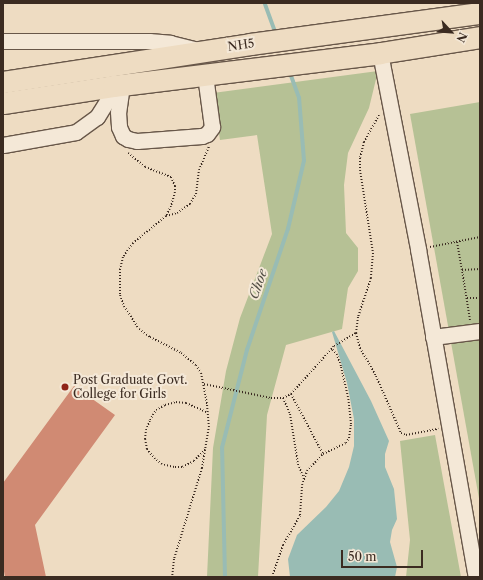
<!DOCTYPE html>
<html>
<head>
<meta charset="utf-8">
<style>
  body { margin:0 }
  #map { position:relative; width:483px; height:580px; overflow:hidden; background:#eedcc2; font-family:"Libre Caslon Text",serif }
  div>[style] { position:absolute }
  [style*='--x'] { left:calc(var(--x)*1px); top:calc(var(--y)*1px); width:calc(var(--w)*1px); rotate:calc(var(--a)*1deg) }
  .green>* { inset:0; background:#b6c195 }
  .water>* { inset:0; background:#99bcb4 }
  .stream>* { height:3.5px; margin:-1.75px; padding:0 1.75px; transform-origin:1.75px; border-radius:1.75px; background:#99bcb4 }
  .building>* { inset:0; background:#d08a73 }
  .path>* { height:2px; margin-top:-1px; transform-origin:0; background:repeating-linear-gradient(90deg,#3b2b21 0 1px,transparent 0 3px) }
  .roads { filter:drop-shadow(1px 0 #685749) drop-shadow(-1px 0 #685749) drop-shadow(0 1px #685749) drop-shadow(0 -1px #685749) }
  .minor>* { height:15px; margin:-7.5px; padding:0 7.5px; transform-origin:7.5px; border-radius:7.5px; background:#f4e8d7 }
  .highway>* { height:21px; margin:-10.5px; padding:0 10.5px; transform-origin:10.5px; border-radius:10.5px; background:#eedcc2 }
  .dots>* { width:11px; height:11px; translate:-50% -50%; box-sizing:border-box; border:2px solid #f4e8d7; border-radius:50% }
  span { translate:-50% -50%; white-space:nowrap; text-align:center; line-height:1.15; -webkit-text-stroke:4px #f4e8d7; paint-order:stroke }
  .street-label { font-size:12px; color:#3b2b21 }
  .poi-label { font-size:12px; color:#3b2b21 }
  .left { translate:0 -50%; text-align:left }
  .water-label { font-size:13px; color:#524f46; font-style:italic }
  .frame { position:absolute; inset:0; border:4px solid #3b2b21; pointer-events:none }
  .north { position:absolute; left:431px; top:12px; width:40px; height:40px; -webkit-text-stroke:3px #f4e8d7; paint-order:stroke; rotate:116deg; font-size:11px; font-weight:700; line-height:16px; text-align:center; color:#3b2b21 }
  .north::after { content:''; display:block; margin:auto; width:14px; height:18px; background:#3b2b21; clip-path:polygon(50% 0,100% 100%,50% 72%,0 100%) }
  .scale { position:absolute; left:341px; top:550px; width:82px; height:18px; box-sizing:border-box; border:2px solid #3b2b21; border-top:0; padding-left:5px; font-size:12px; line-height:14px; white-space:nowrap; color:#3b2b21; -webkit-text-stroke:3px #f4e8d7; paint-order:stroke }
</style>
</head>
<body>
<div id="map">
  <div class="green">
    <i style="clip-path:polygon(378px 71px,369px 108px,348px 153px,344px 185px,346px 233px,358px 248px,358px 271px,348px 288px,342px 329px,286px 345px,267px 415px,258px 577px,207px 577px,213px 448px,226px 371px,240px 318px,272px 234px,257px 135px,220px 140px,213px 93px)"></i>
    <i style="clip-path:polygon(480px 102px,480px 504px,410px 114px)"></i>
    <i style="clip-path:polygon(435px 435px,461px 577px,406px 577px,410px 540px,400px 441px)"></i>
  </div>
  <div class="water">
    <i style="clip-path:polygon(334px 331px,371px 401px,389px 441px,385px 454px,385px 467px,394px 489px,397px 519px,392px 530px,390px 542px,397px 567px,395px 577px,290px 577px,288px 559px,297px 535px,326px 507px,339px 491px,349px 467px,354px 446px,354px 419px,347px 383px,332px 332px)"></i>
  </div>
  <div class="stream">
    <i style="--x:265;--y:3;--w:33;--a:70"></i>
    <i style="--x:225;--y:577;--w:129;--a:-91.3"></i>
    <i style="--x:222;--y:448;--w:101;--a:-75.7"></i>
    <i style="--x:247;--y:350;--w:128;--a:-71.3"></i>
    <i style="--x:288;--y:229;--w:70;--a:-76.8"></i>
    <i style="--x:304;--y:161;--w:63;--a:-94.5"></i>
    <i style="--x:299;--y:98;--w:30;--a:-110"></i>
  </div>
  <div class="building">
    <i style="clip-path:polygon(74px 386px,115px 415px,35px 525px,46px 577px,5px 577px,3px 566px,3px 483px)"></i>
  </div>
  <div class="path">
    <i style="--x:379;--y:115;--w:31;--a:119"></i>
    <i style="--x:364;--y:142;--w:16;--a:104"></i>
    <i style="--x:360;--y:158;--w:12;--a:90"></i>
    <i style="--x:360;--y:170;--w:84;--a:81.1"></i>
    <i style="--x:373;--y:253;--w:25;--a:95"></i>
    <i style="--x:371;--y:278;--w:41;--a:108.4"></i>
    <i style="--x:358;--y:317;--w:16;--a:97"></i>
    <i style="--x:356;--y:333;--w:16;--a:75"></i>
    <i style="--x:360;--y:348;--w:32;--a:60"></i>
    <i style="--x:376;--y:376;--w:62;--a:66.3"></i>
    <i style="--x:401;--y:433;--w:5;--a:22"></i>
    <i style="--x:406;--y:435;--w:33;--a:-11"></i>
    <i style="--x:128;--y:153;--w:22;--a:39"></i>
    <i style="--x:145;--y:167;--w:28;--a:21"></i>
    <i style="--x:171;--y:177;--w:10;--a:66"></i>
    <i style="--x:175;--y:186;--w:6;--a:90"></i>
    <i style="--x:175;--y:192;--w:15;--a:106"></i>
    <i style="--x:171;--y:206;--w:11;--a:117"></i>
    <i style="--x:166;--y:216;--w:43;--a:140.7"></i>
    <i style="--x:133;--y:243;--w:17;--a:126"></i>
    <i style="--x:123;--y:257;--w:12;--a:104"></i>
    <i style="--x:120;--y:269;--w:26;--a:90"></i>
    <i style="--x:120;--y:295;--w:12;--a:70"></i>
    <i style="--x:124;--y:306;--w:27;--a:57"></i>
    <i style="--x:139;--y:329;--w:14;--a:36"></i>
    <i style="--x:150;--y:337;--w:35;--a:27"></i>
    <i style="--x:181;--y:353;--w:19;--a:39"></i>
    <i style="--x:196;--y:365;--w:9;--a:58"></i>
    <i style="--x:201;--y:373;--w:33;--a:79"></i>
    <i style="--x:207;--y:405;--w:21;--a:85"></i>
    <i style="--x:209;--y:426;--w:43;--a:99.5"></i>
    <i style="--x:202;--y:468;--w:95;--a:107.1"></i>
    <i style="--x:174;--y:559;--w:18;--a:96"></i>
    <i style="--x:166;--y:216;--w:11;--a:-15"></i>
    <i style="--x:177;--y:213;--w:16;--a:-35"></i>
    <i style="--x:190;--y:204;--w:12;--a:-59"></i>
    <i style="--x:196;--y:194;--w:24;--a:-83"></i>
    <i style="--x:199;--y:170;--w:26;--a:-67"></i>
    <i style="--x:457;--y:242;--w:28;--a:80"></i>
    <i style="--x:430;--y:247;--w:51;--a:-11.3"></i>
    <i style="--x:467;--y:298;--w:13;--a:0"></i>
    <i style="--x:470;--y:320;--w:51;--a:-99.1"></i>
    <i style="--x:462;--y:270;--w:18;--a:-3"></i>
    <i style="--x:204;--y:384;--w:68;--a:11.8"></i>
    <i style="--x:271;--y:398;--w:12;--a:0"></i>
    <i style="--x:283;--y:398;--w:9;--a:-27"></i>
    <i style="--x:291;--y:394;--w:64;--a:-48.1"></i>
    <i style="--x:334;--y:346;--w:26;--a:-31"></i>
    <i style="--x:291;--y:394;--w:68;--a:61.9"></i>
    <i style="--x:283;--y:398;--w:17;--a:66"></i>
    <i style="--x:290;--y:414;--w:51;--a:80.9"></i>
    <i style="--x:298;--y:464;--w:16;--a:68"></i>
    <i style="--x:205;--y:449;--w:16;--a:133"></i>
    <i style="--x:194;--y:461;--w:13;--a:153"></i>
    <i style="--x:182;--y:467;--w:8;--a:180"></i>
    <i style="--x:174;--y:467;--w:12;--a:-166"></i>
    <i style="--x:162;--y:464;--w:9;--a:-144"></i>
    <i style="--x:155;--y:459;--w:13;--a:-129"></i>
    <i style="--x:147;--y:449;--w:10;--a:-101"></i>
    <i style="--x:145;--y:439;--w:9;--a:-84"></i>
    <i style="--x:146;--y:430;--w:11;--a:-68"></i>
    <i style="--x:150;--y:420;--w:12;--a:-59"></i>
    <i style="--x:156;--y:410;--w:10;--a:-29"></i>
    <i style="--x:165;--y:405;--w:11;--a:-15"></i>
    <i style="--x:176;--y:402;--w:10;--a:6"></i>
    <i style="--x:186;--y:403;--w:24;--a:24"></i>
    <i style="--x:272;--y:577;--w:34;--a:-71"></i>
    <i style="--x:283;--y:545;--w:34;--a:-60"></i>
    <i style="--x:300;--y:515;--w:30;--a:-86"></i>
    <i style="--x:302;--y:485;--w:15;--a:-70"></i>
    <i style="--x:307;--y:471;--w:23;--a:-47"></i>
    <i style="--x:323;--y:454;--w:25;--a:-26"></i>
    <i style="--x:346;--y:443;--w:6;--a:-59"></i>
    <i style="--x:349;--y:438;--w:14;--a:-82"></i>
    <i style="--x:351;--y:424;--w:27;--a:-96"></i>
    <i style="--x:348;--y:397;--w:32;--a:-103"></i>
    <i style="--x:341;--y:366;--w:12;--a:-110"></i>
    <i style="--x:337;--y:355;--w:8;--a:-130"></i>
  </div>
  <div class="roads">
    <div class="minor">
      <i style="--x:3;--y:41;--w:146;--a:0"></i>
      <i style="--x:149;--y:41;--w:21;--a:5"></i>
      <i style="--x:170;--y:43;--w:29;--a:14"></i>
      <i style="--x:380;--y:53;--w:200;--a:79"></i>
      <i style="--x:418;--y:249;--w:333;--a:80"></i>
      <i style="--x:122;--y:85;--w:27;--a:98"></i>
      <i style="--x:118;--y:112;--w:15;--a:86"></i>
      <i style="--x:119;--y:127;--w:10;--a:66"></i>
      <i style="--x:123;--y:136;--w:6;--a:31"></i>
      <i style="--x:128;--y:139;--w:9;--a:13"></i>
      <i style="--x:137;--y:141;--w:65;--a:-4.4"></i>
      <i style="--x:202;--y:136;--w:5;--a:-22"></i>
      <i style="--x:207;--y:134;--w:9;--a:-54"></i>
      <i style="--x:212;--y:127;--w:52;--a:-97.7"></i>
      <i style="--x:3;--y:145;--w:74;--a:-10.1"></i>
      <i style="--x:76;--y:132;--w:26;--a:-36"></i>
      <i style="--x:97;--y:117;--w:19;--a:-58"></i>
      <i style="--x:107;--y:101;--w:16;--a:-68"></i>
      <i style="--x:433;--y:337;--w:47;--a:-7.3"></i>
    </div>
    <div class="highway">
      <i style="--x:3;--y:82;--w:250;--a:-8.7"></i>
      <i style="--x:250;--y:44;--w:232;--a:-7.7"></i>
      <i style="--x:3;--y:103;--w:111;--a:-8.8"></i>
      <i style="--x:113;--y:86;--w:269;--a:-7"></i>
      <i style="--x:380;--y:53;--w:101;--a:-9.1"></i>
    </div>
  </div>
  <div class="dots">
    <i style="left:65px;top:387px;background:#8f2418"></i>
  </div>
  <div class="street-label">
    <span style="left:241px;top:45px;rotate:-8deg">NH5</span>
  </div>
  <div class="poi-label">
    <span class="left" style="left:73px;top:387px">Post Graduate Govt.<br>College for Girls</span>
  </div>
  <div class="water-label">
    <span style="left:258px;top:284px;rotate:-71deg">Choe</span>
  </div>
  <div class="frame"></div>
  <div class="north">N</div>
  <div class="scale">50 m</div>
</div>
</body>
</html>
